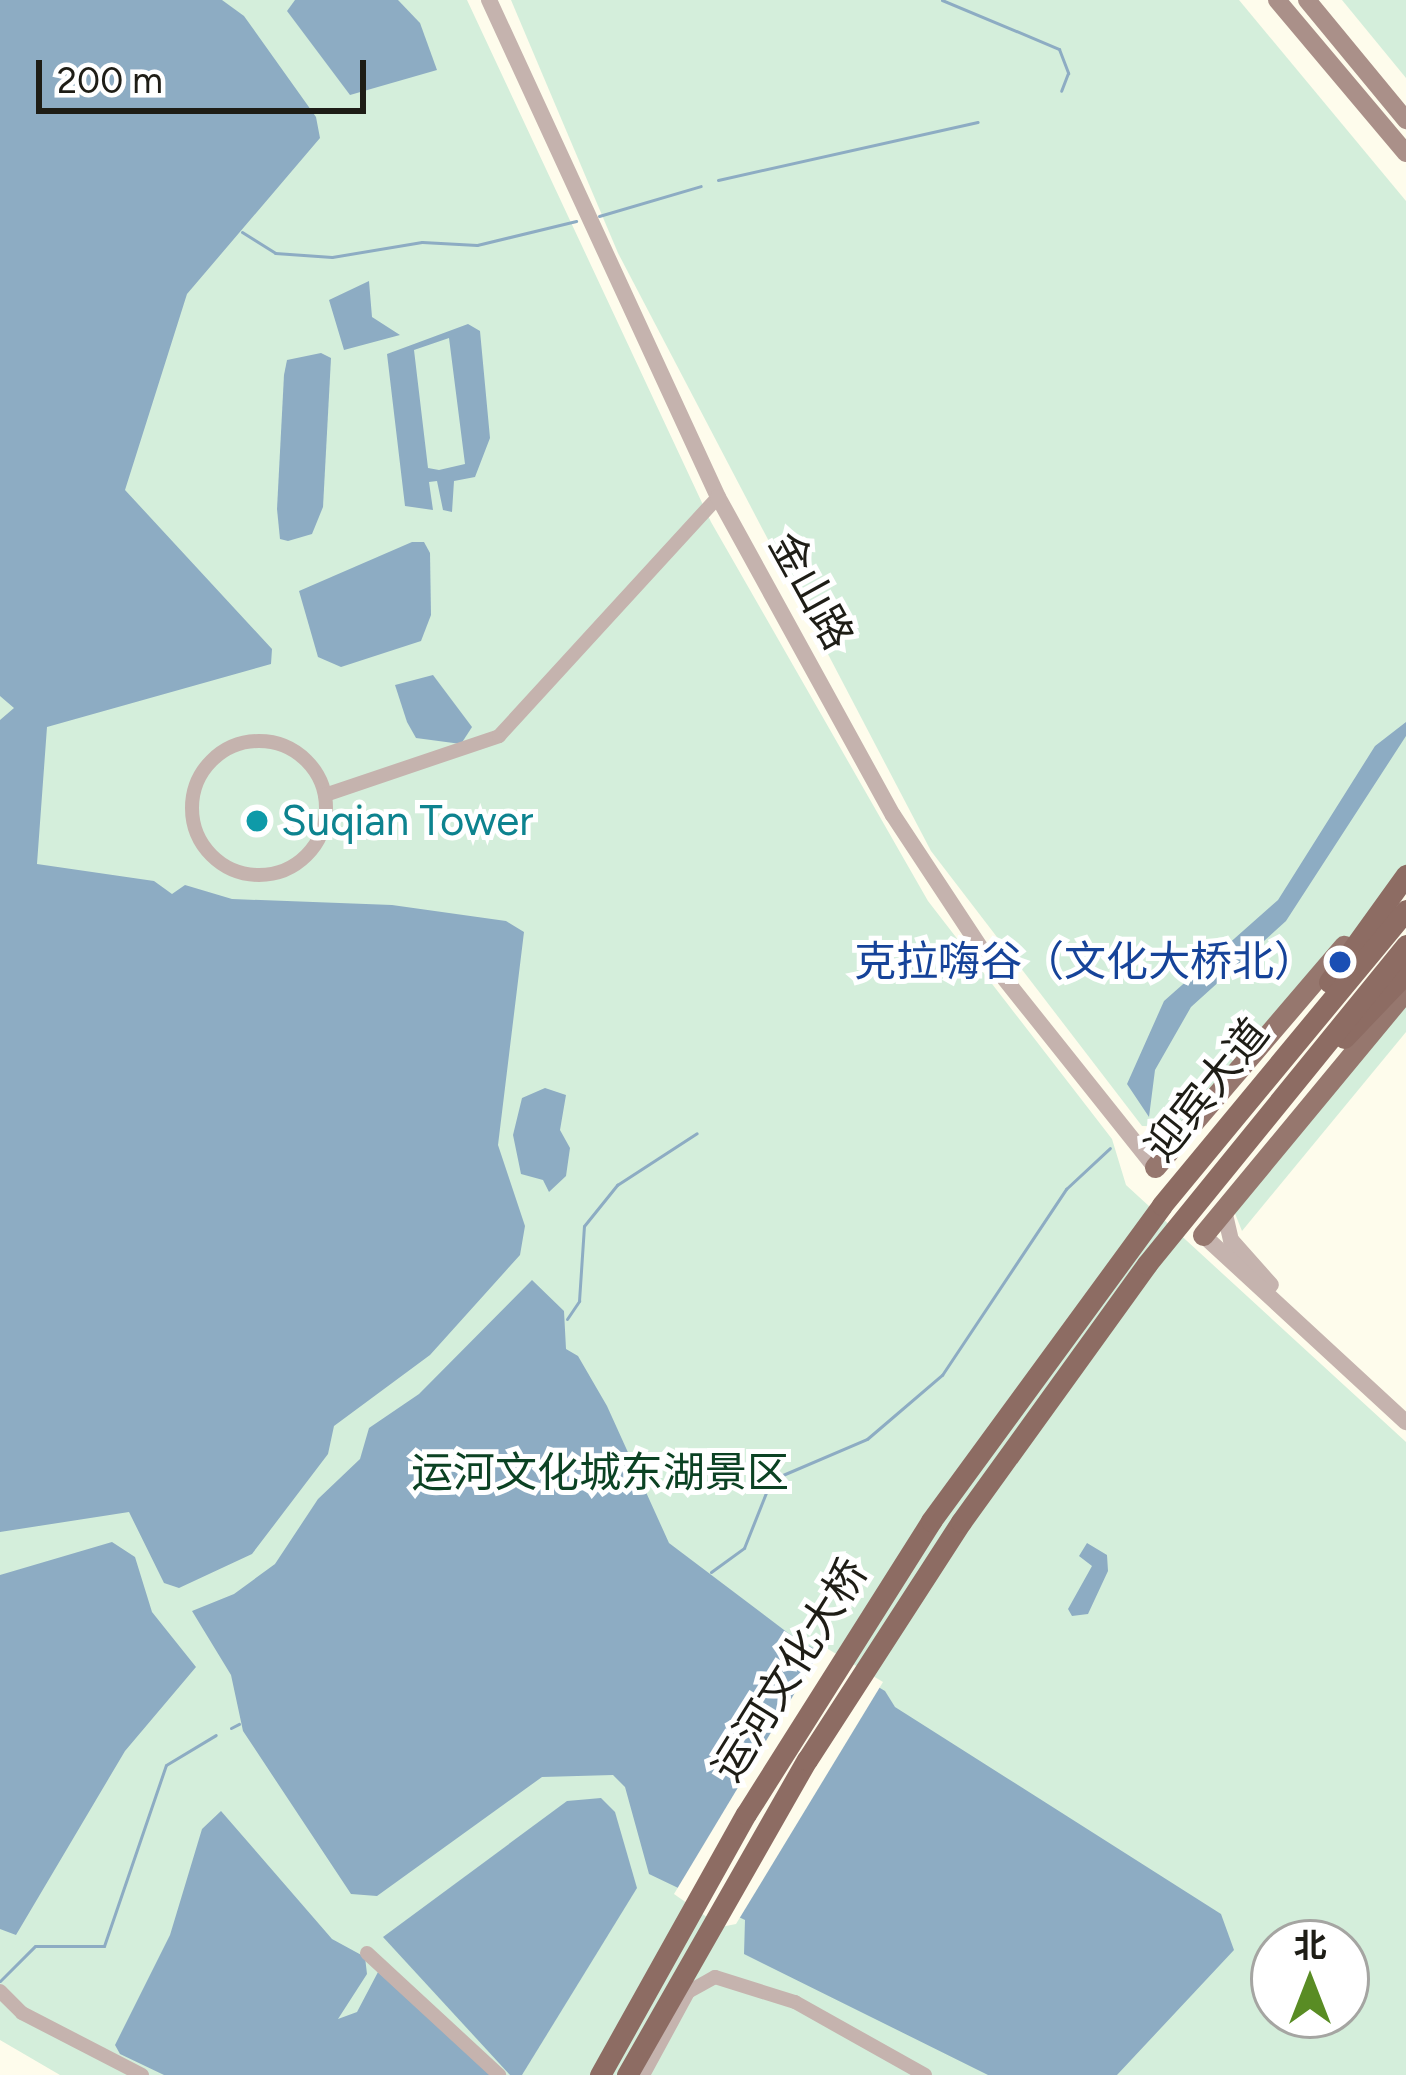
<!DOCTYPE html>
<html>
<head>
<meta charset="utf-8">
<style>
  body { margin:0 }
  #map { position:relative; width:1406px; height:2075px; overflow:hidden; background:#fefcec; font-family:Figtree,"Noto Sans SC",sans-serif }
  div>[style] { position:absolute }
  [style*='--x'] { left:calc(var(--x)*1px); top:calc(var(--y)*1px); width:calc(var(--w)*1px); rotate:calc(var(--a)*1deg) }
  .green>* { inset:0; background:#d4eedb }
  .water>* { inset:0; background:#8dacc3 }
  .pier>* { inset:0; background:#fefcec }
  .stream>* { height:3px; margin:-1.5px; padding:0 1.5px; transform-origin:1.5px; border-radius:1.5px; background:#8dacc3 }
  .minor>* { height:14px; margin:-7px; padding:0 7px; transform-origin:7px; border-radius:7px; background:#c5b3ae }
  .minor>.ring { margin:-7px; padding:0; box-sizing:content-box; background:none; border:14px solid #c5b3ae; border-radius:50% }
  .tertiary>* { height:16px; margin:-8px; padding:0 8px; transform-origin:8px; border-radius:8px; background:#c5b3ae }
  .secondary>* { height:18px; margin:-9px; padding:0 9px; transform-origin:9px; border-radius:9px; background:#aa9089 }
  .primary>* { height:21px; margin:-10.5px; padding:0 10.5px; transform-origin:10.5px; border-radius:10.5px; background:#96776e }
  .trunk>* { height:21px; margin:-10.5px; padding:0 10.5px; transform-origin:10.5px; border-radius:10.5px; background:#8d6c63 }
  .dots>* { width:33px; height:33px; translate:-50% -50%; box-sizing:border-box; border:6px solid #fff; border-radius:50% }
  span { translate:-50% -50%; white-space:nowrap; text-align:center; line-height:1.15; -webkit-text-stroke:10px #fff; paint-order:stroke }
  .street-label { font-size:42px; color:#1e1d16 }
  .culture-label { font-size:42px; color:#0d838f }
  .left { translate:0 -50%; text-align:left }
  .transit-label { font-size:42px; color:#164399 }
  .right { translate:-100% -50%; text-align:right }
  .park-label { font-size:42px; color:#0b4223 }
  .north { position:absolute; left:1250px; top:1919px; width:120px; height:120px; box-sizing:border-box; background:#fff; border:3px solid #a5a5a2; border-radius:50%; rotate:0deg; font-size:33px; font-weight:700; line-height:48px; text-align:center; color:#1e1d16 }
  .north::after { content:''; display:block; margin:auto; width:42px; height:54px; background:#598c24; clip-path:polygon(50% 0,100% 100%,50% 72%,0 100%) }
  .scale { position:absolute; left:36px; top:60px; width:330px; height:54px; box-sizing:border-box; border:6px solid #1e1d16; border-top:0; padding-left:15px; font-size:36px; line-height:42px; white-space:nowrap; color:#1e1d16; -webkit-text-stroke:9px #fff; paint-order:stroke }
</style>
</head>
<body>
<div id="map">
  <div class="green">
    <i style="clip-path:polygon(evenodd,0 0,467px 0,711px 522px,928px 901px,1112px 1139px,1126px 1185px,1406px 1442px,1406px 2075px,60px 2075px,0 2040px,0 0,1274px 1943px,1346px 1943px,1346px 2015px,1274px 2015px,1274px 1943px)"></i>
    <i style="clip-path:polygon(511px 0,1239px 0,1406px 201px,1406px 878px,1197px 1127px,1142px 1126px,931px 851px,618px 253px)"></i>
    <i style="clip-path:polygon(1342px 0,1406px 0,1406px 78px)"></i>
    <i style="clip-path:polygon(1406px 982px,1406px 1032px,1242px 1231px,1234px 1211px)"></i>
  </div>
  <div class="water">
    <i style="clip-path:polygon(0 0,222px 0,244px 16px,316px 117px,320px 138px,187px 294px,125px 490px,272px 649px,271px 664px,47px 727px,37px 864px,154px 881px,172px 894px,185px 885px,232px 899px,392px 905px,506px 921px,524px 932px,498px 1145px,525px 1226px,520px 1255px,430px 1355px,334px 1426px,328px 1454px,252px 1554px,179px 1588px,164px 1583px,129px 1512px,0 1532px,0 720px,14px 708px,0 696px)"></i>
    <i style="clip-path:polygon(295px 0,398px 0,420px 23px,437px 70px,350px 95px,287px 11px)"></i>
    <i style="clip-path:polygon(369px 281px,372px 317px,400px 335px,344px 350px,329px 300px)"></i>
    <i style="clip-path:polygon(evenodd,468px 324px,480px 331px,490px 438px,475px 477px,454px 481px,452px 512px,443px 510px,437px 481px,429px 482px,433px 510px,405px 506px,387px 354px,468px 324px,449px 338px,465px 464px,439px 470px,428px 468px,414px 350px,449px 338px)"></i>
    <i style="clip-path:polygon(321px 353px,331px 358px,323px 507px,312px 534px,288px 541px,280px 539px,277px 509px,284px 375px,287px 360px)"></i>
    <i style="clip-path:polygon(412px 542px,424px 542px,430px 553px,431px 615px,421px 641px,341px 667px,318px 657px,299px 591px)"></i>
    <i style="clip-path:polygon(433px 675px,472px 727px,461px 744px,416px 738px,407px 722px,395px 685px)"></i>
    <i style="clip-path:polygon(1406px 722px,1406px 736px,1286px 921px,1191px 1007px,1155px 1070px,1149px 1117px,1127px 1084px,1164px 1001px,1278px 900px,1375px 746px)"></i>
    <i style="clip-path:polygon(545px 1088px,566px 1095px,560px 1130px,570px 1148px,566px 1176px,549px 1192px,543px 1180px,521px 1174px,513px 1135px,522px 1098px)"></i>
    <i style="clip-path:polygon(532px 1280px,564px 1311px,566px 1349px,578px 1356px,607px 1406px,669px 1543px,788px 1633px,885px 1691px,895px 1707px,1221px 1914px,1234px 1950px,1117px 2075px,988px 2075px,744px 1954px,745px 1920px,649px 1874px,625px 1787px,613px 1775px,542px 1777px,377px 1896px,351px 1894px,243px 1731px,231px 1675px,192px 1611px,234px 1594px,275px 1564px,318px 1499px,360px 1459px,369px 1428px,419px 1394px)"></i>
    <i style="clip-path:polygon(112px 1542px,135px 1557px,152px 1612px,196px 1667px,125px 1751px,16px 1935px,0 1929px,0 1575px)"></i>
    <i style="clip-path:polygon(1087px 1543px,1107px 1555px,1108px 1571px,1088px 1614px,1072px 1616px,1068px 1609px,1092px 1566px,1079px 1556px)"></i>
    <i style="clip-path:polygon(601px 1798px,615px 1812px,637px 1888px,522px 2075px,510px 2075px,383px 1937px,567px 1801px)"></i>
    <i style="clip-path:polygon(221px 1811px,332px 1939px,365px 1957px,367px 1974px,338px 2019px,357px 2012px,378px 1972px,491px 2075px,164px 2075px,120px 2054px,115px 2045px,170px 1935px,202px 1829px)"></i>
  </div>
  <div class="pier">
    <i style="clip-path:polygon(823px 1646px,883px 1682px,736px 1924px,721px 1927px,674px 1894px)"></i>
  </div>
  <div class="stream">
    <i style="--x:942;--y:0;--w:127;--a:22.7"></i>
    <i style="--x:1059;--y:49;--w:26;--a:69"></i>
    <i style="--x:1068;--y:73;--w:19;--a:111"></i>
    <i style="--x:718;--y:180;--w:266;--a:-12.6"></i>
    <i style="--x:599;--y:216;--w:106;--a:-16.4"></i>
    <i style="--x:242;--y:232;--w:39;--a:32"></i>
    <i style="--x:275;--y:253;--w:57;--a:4"></i>
    <i style="--x:332;--y:257;--w:91;--a:-9.5"></i>
    <i style="--x:422;--y:242;--w:55;--a:3.1"></i>
    <i style="--x:477;--y:245;--w:102;--a:-13.6"></i>
    <i style="--x:567;--y:1319;--w:22;--a:-56"></i>
    <i style="--x:579;--y:1301;--w:75;--a:-86.2"></i>
    <i style="--x:584;--y:1226;--w:53;--a:-51.2"></i>
    <i style="--x:617;--y:1185;--w:95;--a:-33"></i>
    <i style="--x:711;--y:1572;--w:41;--a:-36"></i>
    <i style="--x:744;--y:1548;--w:73;--a:-68.3"></i>
    <i style="--x:771;--y:1480;--w:104;--a:-23.1"></i>
    <i style="--x:867;--y:1439;--w:99;--a:-40.5"></i>
    <i style="--x:942;--y:1375;--w:224;--a:-56.3"></i>
    <i style="--x:1066;--y:1189;--w:60;--a:-43"></i>
    <i style="--x:231;--y:1728;--w:9;--a:-27"></i>
    <i style="--x:0;--y:1981;--w:49;--a:-45"></i>
    <i style="--x:35;--y:1946;--w:69;--a:0"></i>
    <i style="--x:104;--y:1946;--w:191;--a:-71.1"></i>
    <i style="--x:166;--y:1765;--w:58;--a:-31"></i>
  </div>
  <div class="minor">
    <i class="ring" style="left:192px;top:741px;width:120px;height:120px"></i>
    <i style="--x:325;--y:795;--w:184;--a:-18.7"></i>
    <i style="--x:499;--y:736;--w:324;--a:-47.5"></i>
    <i style="--x:367;--y:1953;--w:180;--a:42.7"></i>
    <i style="--x:0;--y:1991;--w:31;--a:45"></i>
    <i style="--x:22;--y:2013;--w:135;--a:27.3"></i>
    <i style="--x:643;--y:2075;--w:94;--a:-61.5"></i>
    <i style="--x:688;--y:1992;--w:31;--a:-29"></i>
    <i style="--x:715;--y:1977;--w:84;--a:17.4"></i>
    <i style="--x:795;--y:2002;--w:149;--a:29.3"></i>
  </div>
  <div class="tertiary">
    <i style="--x:489;--y:0;--w:547;--a:65.26"></i>
    <i style="--x:718;--y:497;--w:363;--a:61.2"></i>
    <i style="--x:893;--y:815;--w:165;--a:56.6"></i>
    <i style="--x:984;--y:953;--w:274;--a:51.4"></i>
    <i style="--x:1224;--y:1210;--w:31;--a:77"></i>
    <i style="--x:1231;--y:1240;--w:60;--a:48.4"></i>
    <i style="--x:1203;--y:1235;--w:276;--a:42.7"></i>
  </div>
  <div class="secondary">
    <i style="--x:1277;--y:0;--w:200;--a:49.9"></i>
    <i style="--x:1307;--y:0;--w:156;--a:50.5"></i>
  </div>
  <div class="primary">
    <i style="--x:1155;--y:1167;--w:291;--a:-49.5"></i>
    <i style="--x:1203;--y:1235;--w:318;--a:-50.4"></i>
  </div>
  <div class="trunk">
    <i style="--x:1329;--y:982;--w:132;--a:-54.3"></i>
    <i style="--x:1344;--y:1038;--w:90;--a:-46.4"></i>
    <i style="--x:600;--y:2075;--w:299;--a:-60.8"></i>
    <i style="--x:746;--y:1814;--w:347;--a:-57.7"></i>
    <i style="--x:931;--y:1521;--w:391;--a:-53.8"></i>
    <i style="--x:1162;--y:1205;--w:383;--a:-50.4"></i>
    <i style="--x:627;--y:2075;--w:363;--a:-60.3"></i>
    <i style="--x:807;--y:1760;--w:283;--a:-57.1"></i>
    <i style="--x:961;--y:1522;--w:318;--a:-54.2"></i>
    <i style="--x:1147;--y:1264;--w:411;--a:-50.9"></i>
  </div>
  <div class="dots">
    <i style="left:257px;top:821px;background:#0f9aa8"></i>
    <i style="left:1340px;top:962px;background:#1a4fb4"></i>
  </div>
  <div class="street-label">
    <span style="left:811px;top:591px;rotate:61deg">金山路</span>
    <span style="left:1207px;top:1090px;rotate:-51deg">迎宾大道</span>
    <span style="left:790px;top:1670px;rotate:-58deg">运河文化大桥</span>
  </div>
  <div class="culture-label">
    <span class="left" style="left:281px;top:821px">Suqian Tower</span>
  </div>
  <div class="transit-label">
    <span class="right" style="left:1316px;top:962px">克拉嗨谷（文化大桥北）</span>
  </div>
  <div class="park-label">
    <span style="left:600px;top:1473px">运河文化城东湖景区</span>
  </div>
  <div class="north">北</div>
  <div class="scale">200 m</div>
</div>
</body>
</html>
